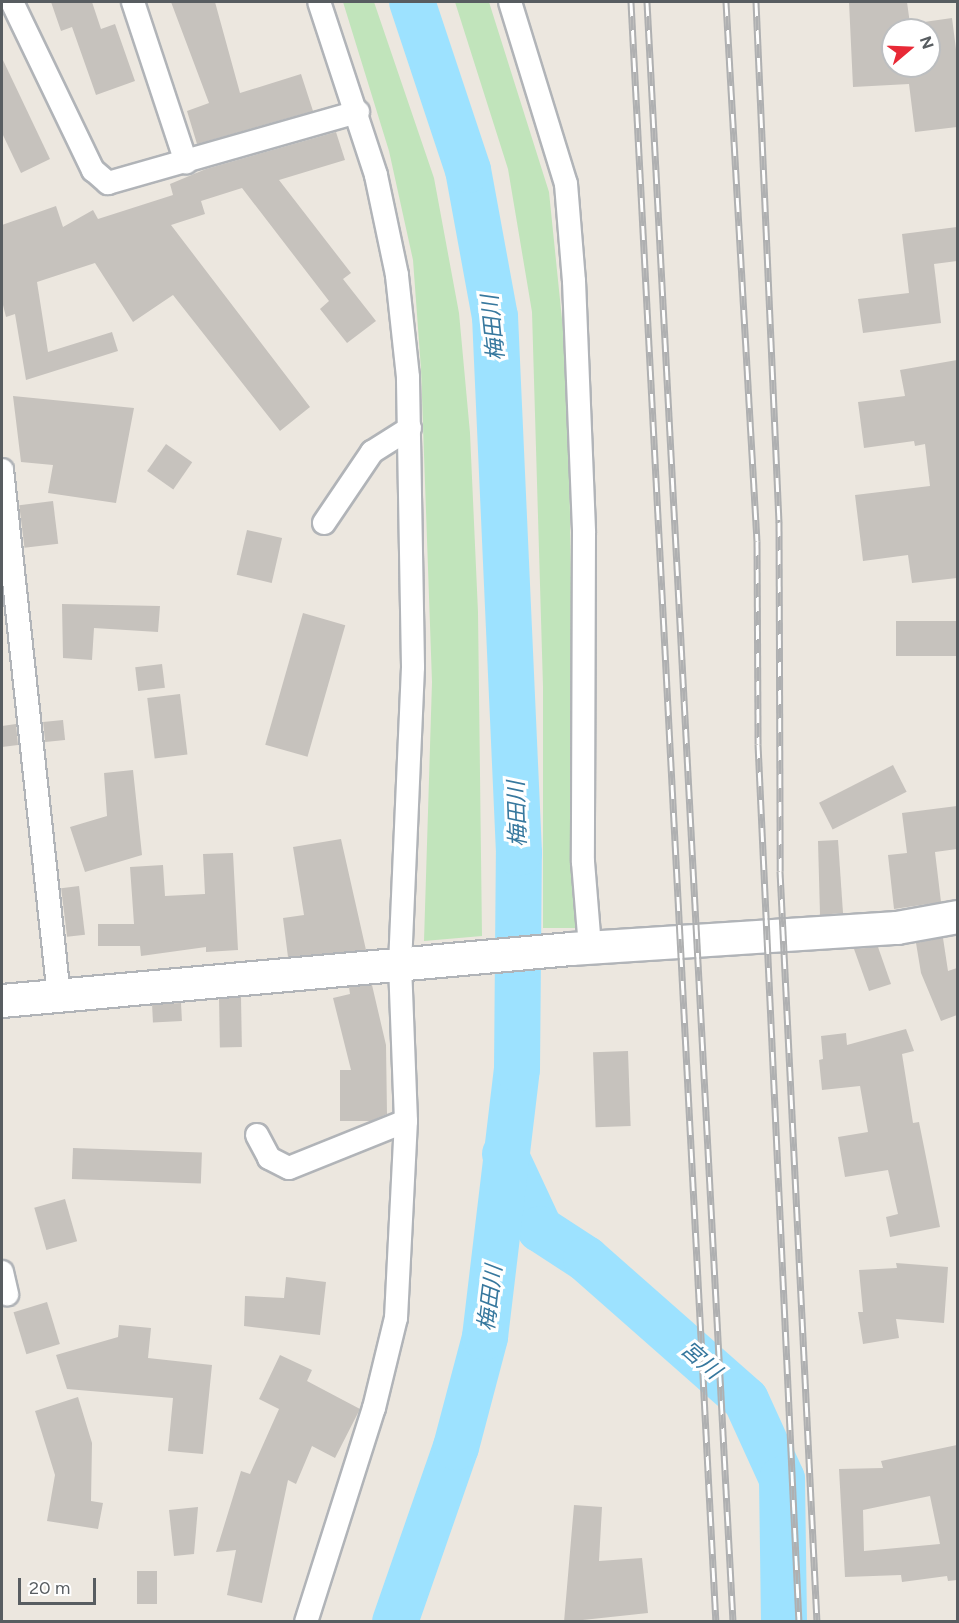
<!DOCTYPE html>
<html>
<head>
<meta charset="utf-8">
<style>
  body { margin:0 }
  #map { position:relative; width:959px; height:1623px; overflow:hidden; background:#ece7df; font-family:Figtree,"Noto Sans JP",sans-serif }
  div>[style] { position:absolute }
  [style*='--x'] { left:calc(var(--x)*1px); top:calc(var(--y)*1px); width:calc(var(--w)*1px); rotate:calc(var(--a)*1deg) }
  .green>* { inset:0; background:#c1e4bb }
  .river>* { height:46px; margin:-23px; padding:0 23px; transform-origin:23px; border-radius:23px; background:#9de2ff }
  .building>* { inset:0; background:#c6c2bd; transform-origin:0 0 }
  .roads { filter:drop-shadow(2px 0 #b1b4b8) drop-shadow(-2px 0 #b1b4b8) drop-shadow(0 2px #b1b4b8) drop-shadow(0 -2px #b1b4b8) }
  .street>* { height:22px; margin:-11px; padding:0 11px; transform-origin:11px; border-radius:11px; background:#fff }
  .secondary>* { height:32px; margin:-16px; padding:0 16px; transform-origin:16px; border-radius:16px; background:#fff }
  .rail>* { height:7px; margin-top:-3.5px; transform-origin:0; background:repeating-linear-gradient(90deg,#fff 0 14px,#afb0b1 0 28px); box-sizing:border-box; border-block:2px solid #afb0b1 }
  span { translate:-50% -50%; white-space:nowrap; text-align:center; line-height:1.15; -webkit-text-stroke:6px #fff; paint-order:stroke }
  .water-label { font-size:22px; color:#37789e; font-style:italic }
  .frame { position:absolute; inset:0; border:3px solid #585d61; pointer-events:none }
  .north { position:absolute; left:881px; top:18px; width:60px; height:60px; box-sizing:border-box; background:#fff; border:2px solid #bcbec0; border-radius:50%; rotate:71deg; font-size:16px; font-weight:700; line-height:24px; text-align:center; color:#585d61 }
  .north::after { content:''; display:block; margin:auto; width:21px; height:27px; background:#e82936; clip-path:polygon(50% 0,100% 100%,50% 72%,0 100%) }
  .scale { position:absolute; left:18px; top:1578px; width:78px; height:27px; box-sizing:border-box; border:3px solid #585d61; border-top:0; padding-left:8px; font-size:18px; line-height:21px; white-space:nowrap; color:#585d61; -webkit-text-stroke:4px #fff; paint-order:stroke }
</style>
</head>
<body>
<div id="map">
  <div class="green">
    <i style="clip-path:polygon(343px 2px,374px 2px,434px 178px,459px 313px,470px 433px,478px 612px,482px 936px,424px 941px,432px 682px,421px 369px,413px 260px,389px 151px)"></i>
    <i style="clip-path:polygon(455px 2px,489px 2px,549px 192px,568px 378px,576px 928px,543px 928px,543px 687px,532px 312px,508px 169px)"></i>
  </div>
  <div class="river">
    <i style="--x:505;--y:1154;--w:83;--a:65"></i>
    <i style="--x:540;--y:1229;--w:55;--a:33.1"></i>
    <i style="--x:586;--y:1259;--w:213;--a:41.4"></i>
    <i style="--x:746;--y:1400;--w:87;--a:65.5"></i>
    <i style="--x:782;--y:1479;--w:143;--a:89.2"></i>
    <i style="--x:395;--y:1622;--w:185;--a:-70.8"></i>
    <i style="--x:456;--y:1447;--w:114;--a:-75.2"></i>
    <i style="--x:485;--y:1337;--w:270;--a:-83.2"></i>
    <i style="--x:517;--y:1069;--w:216;--a:-89.5"></i>
    <i style="--x:519;--y:853;--w:537;--a:-92.56"></i>
    <i style="--x:495;--y:317;--w:149;--a:-100.4"></i>
    <i style="--x:468;--y:170;--w:177;--a:-108.4"></i>
  </div>
  <div class="building">
    <i style="clip-path:polygon(51px 2px,92px 2px,101px 29px,115px 24px,135px 81px,96px 95px,72px 27px,61px 31px)"></i>
    <i style="clip-path:polygon(171px 2px,215px 2px,240px 93px,301px 74px,313px 111px,197px 144px,187px 111px,209px 103px)"></i>
    <i style="clip-path:polygon(evenodd,849px 2px,907px 2px,910px 24px,952px 18px,957px 57px,957px 127px,915px 132px,909px 84px,853px 87px,849px 2px,893px 30px,929px 30px,929px 66px,893px 66px,893px 30px)"></i>
    <i style="clip-path:polygon(2px 58px,50px 159px,21px 173px,2px 133px)"></i>
    <i style="clip-path:polygon(336px 132px,345px 160px,279px 180px,351px 273px,343px 279px,376px 321px,347px 343px,320px 309px,329px 301px,242px 188px,201px 201px,205px 214px,171px 225px,310px 407px,280px 431px,173px 295px,133px 322px,95px 263px,37px 282px,48px 352px,112px 332px,118px 351px,26px 380px,15px 314px,6px 317px,2px 301px,2px 225px,56px 206px,63px 227px,93px 210px,98px 219px,173px 195px,170px 184px,206px 169px)"></i>
    <i style="clip-path:polygon(957px 227px,957px 261px,934px 264px,941px 323px,863px 333px,858px 299px,909px 293px,902px 234px)"></i>
    <i style="clip-path:polygon(957px 360px,957px 578px,912px 583px,908px 555px,863px 561px,855px 495px,930px 486px,925px 444px,915px 446px,914px 441px,864px 448px,858px 402px,905px 396px,900px 370px)"></i>
    <i style="clip-path:polygon(13px 396px,134px 408px,116px 503px,48px 493px,53px 465px,21px 462px)"></i>
    <i style="left:166px;top:444px;width:32px;height:33px;rotate:35deg"></i>
    <i style="left:53px;top:501px;width:43px;height:34px;rotate:83deg"></i>
    <i style="left:247px;top:530px;width:36px;height:46px;rotate:13deg"></i>
    <i style="clip-path:polygon(62px 604px,160px 606px,158px 632px,94px 628px,92px 660px,63px 658px)"></i>
    <i style="left:303px;top:613px;width:44px;height:137px;rotate:16deg"></i>
    <i style="left:957px;top:621px;width:35px;height:61px;rotate:90deg"></i>
    <i style="left:162px;top:664px;width:24px;height:27px;rotate:83deg"></i>
    <i style="left:180px;top:694px;width:61px;height:33px;rotate:83deg"></i>
    <i style="left:63px;top:720px;width:20px;height:20px;rotate:84deg"></i>
    <i style="clip-path:polygon(16px 724px,18px 745px,2px 747px,2px 726px)"></i>
    <i style="left:893px;top:765px;width:30px;height:83px;rotate:63deg"></i>
    <i style="clip-path:polygon(133px 770px,142px 855px,85px 872px,70px 827px,107px 816px,104px 773px)"></i>
    <i style="clip-path:polygon(957px 806px,957px 849px,935px 852px,941px 902px,894px 909px,888px 855px,907px 853px,902px 813px)"></i>
    <i style="clip-path:polygon(341px 839px,366px 950px,288px 957px,283px 918px,304px 915px,293px 847px)"></i>
    <i style="clip-path:polygon(838px 840px,843px 913px,820px 915px,818px 841px)"></i>
    <i style="clip-path:polygon(233px 853px,238px 950px,206px 952px,206px 947px,141px 956px,140px 946px,98px 946px,98px 924px,134px 924px,130px 867px,163px 865px,165px 896px,205px 894px,203px 854px)"></i>
    <i style="left:79px;top:886px;width:49px;height:18px;rotate:83deg"></i>
    <i style="clip-path:polygon(943px 938px,948px 971px,957px 968px,957px 1015px,941px 1021px,921px 973px,916px 943px)"></i>
    <i style="clip-path:polygon(878px 947px,891px 984px,869px 991px,854px 949px)"></i>
    <i style="clip-path:polygon(372px 985px,386px 1045px,387px 1114px,371px 1121px,340px 1121px,340px 1070px,351px 1070px,333px 998px,350px 994px,349px 987px)"></i>
    <i style="left:241px;top:997px;width:50px;height:22px;rotate:89deg"></i>
    <i style="left:181px;top:1003px;width:18px;height:29px;rotate:87deg"></i>
    <i style="clip-path:polygon(906px 1029px,914px 1051px,902px 1054px,913px 1123px,919px 1122px,940px 1227px,890px 1237px,886px 1217px,898px 1214px,888px 1170px,845px 1177px,838px 1137px,868px 1132px,860px 1086px,822px 1090px,819px 1060px,823px 1059px,821px 1036px,846px 1033px,847px 1045px)"></i>
    <i style="left:628px;top:1051px;width:75px;height:35px;rotate:88deg"></i>
    <i style="left:73px;top:1148px;width:129px;height:31px;rotate:2deg"></i>
    <i style="left:65px;top:1199px;width:44px;height:32px;rotate:74deg"></i>
    <i style="clip-path:polygon(896px 1263px,948px 1267px,944px 1323px,896px 1319px,899px 1338px,863px 1344px,858px 1312px,863px 1312px,859px 1270px,897px 1268px)"></i>
    <i style="clip-path:polygon(286px 1277px,326px 1282px,320px 1335px,244px 1326px,245px 1296px,284px 1298px)"></i>
    <i style="left:47px;top:1302px;width:44px;height:35px;rotate:73deg"></i>
    <i style="clip-path:polygon(119px 1325px,151px 1328px,148px 1358px,212px 1365px,203px 1454px,168px 1451px,173px 1398px,67px 1389px,56px 1355px,118px 1337px)"></i>
    <i style="clip-path:polygon(280px 1355px,312px 1370px,307px 1381px,360px 1409px,335px 1458px,312px 1446px,296px 1484px,288px 1480px,262px 1603px,227px 1595px,236px 1550px,216px 1552px,241px 1471px,250px 1474px,279px 1409px,259px 1399px)"></i>
    <i style="clip-path:polygon(78px 1397px,92px 1443px,91px 1501px,103px 1503px,98px 1529px,47px 1521px,55px 1475px,35px 1411px)"></i>
    <i style="clip-path:polygon(evenodd,957px 1445px,957px 1580px,948px 1581px,947px 1576px,902px 1582px,901px 1575px,845px 1577px,839px 1469px,883px 1468px,881px 1461px,957px 1445px,930px 1496px,940px 1544px,864px 1551px,863px 1510px,930px 1496px)"></i>
    <i style="clip-path:polygon(574px 1505px,602px 1507px,599px 1561px,642px 1558px,648px 1613px,564px 1622px)"></i>
    <i style="clip-path:polygon(198px 1507px,194px 1554px,174px 1556px,169px 1510px)"></i>
    <i style="left:137px;top:1571px;width:20px;height:33px"></i>
  </div>
  <div class="roads">
    <div class="street">
      <i style="--x:12;--y:2;--w:187;--a:64.3"></i>
      <i style="--x:93;--y:170;--w:20;--a:41"></i>
      <i style="--x:108;--y:183;--w:260;--a:-15.9"></i>
      <i style="--x:133;--y:2;--w:169;--a:71.7"></i>
      <i style="--x:510;--y:2;--w:190;--a:72.9"></i>
      <i style="--x:566;--y:184;--w:97;--a:85.3"></i>
      <i style="--x:574;--y:281;--w:252;--a:87.7"></i>
      <i style="--x:584;--y:533;--w:329;--a:90.2"></i>
      <i style="--x:583;--y:862;--w:86;--a:85.3"></i>
      <i style="--x:2;--y:470;--w:529;--a:83.82"></i>
      <i style="--x:324;--y:523;--w:86;--a:-55.9"></i>
      <i style="--x:372;--y:452;--w:45;--a:-32.3"></i>
      <i style="--x:257;--y:1135;--w:26;--a:62"></i>
      <i style="--x:269;--y:1158;--w:22;--a:27"></i>
      <i style="--x:289;--y:1168;--w:126;--a:-21.9"></i>
      <i style="--x:2;--y:1272;--w:23;--a:77"></i>
      <i style="--x:306;--y:1622;--w:225;--a:-72.4"></i>
      <i style="--x:374;--y:1408;--w:93;--a:-76.3"></i>
      <i style="--x:396;--y:1318;--w:197;--a:-87.1"></i>
      <i style="--x:406;--y:1121;--w:156;--a:-92.2"></i>
      <i style="--x:400;--y:965;--w:298;--a:-87.5"></i>
      <i style="--x:413;--y:667;--w:290;--a:-91"></i>
      <i style="--x:408;--y:377;--w:103;--a:-96.2"></i>
      <i style="--x:397;--y:275;--w:102;--a:-101.9"></i>
      <i style="--x:376;--y:175;--w:182;--a:-108.2"></i>
    </div>
    <div class="secondary">
      <i style="--x:2;--y:1001;--w:571;--a:-5.22"></i>
      <i style="--x:571;--y:949;--w:327;--a:-3.7"></i>
      <i style="--x:897;--y:928;--w:62;--a:-10.2"></i>
    </div>
  </div>
  <div class="rail">
    <i style="--x:631;--y:2;--w:1622;--a:87"></i>
    <i style="--x:647;--y:2;--w:1622;--a:86.96"></i>
    <i style="--x:726;--y:2;--w:540;--a:86.71"></i>
    <i style="--x:757;--y:541;--w:203;--a:89.7"></i>
    <i style="--x:758;--y:744;--w:879;--a:87.33"></i>
    <i style="--x:756;--y:2;--w:521;--a:87.47"></i>
    <i style="--x:779;--y:522;--w:349;--a:89.8"></i>
    <i style="--x:780;--y:871;--w:752;--a:87.18"></i>
  </div>
  <div class="water-label">
    <span style="left:493px;top:328px;rotate:-96deg">梅田川</span>
    <span style="left:517px;top:814px;rotate:-92deg">梅田川</span>
    <span style="left:490px;top:1298px;rotate:-83deg">梅田川</span>
    <span style="left:701px;top:1360px;rotate:41deg">宮川</span>
  </div>
  <div class="frame"></div>
  <div class="north">N</div>
  <div class="scale">20 m</div>
</div>
</body>
</html>
